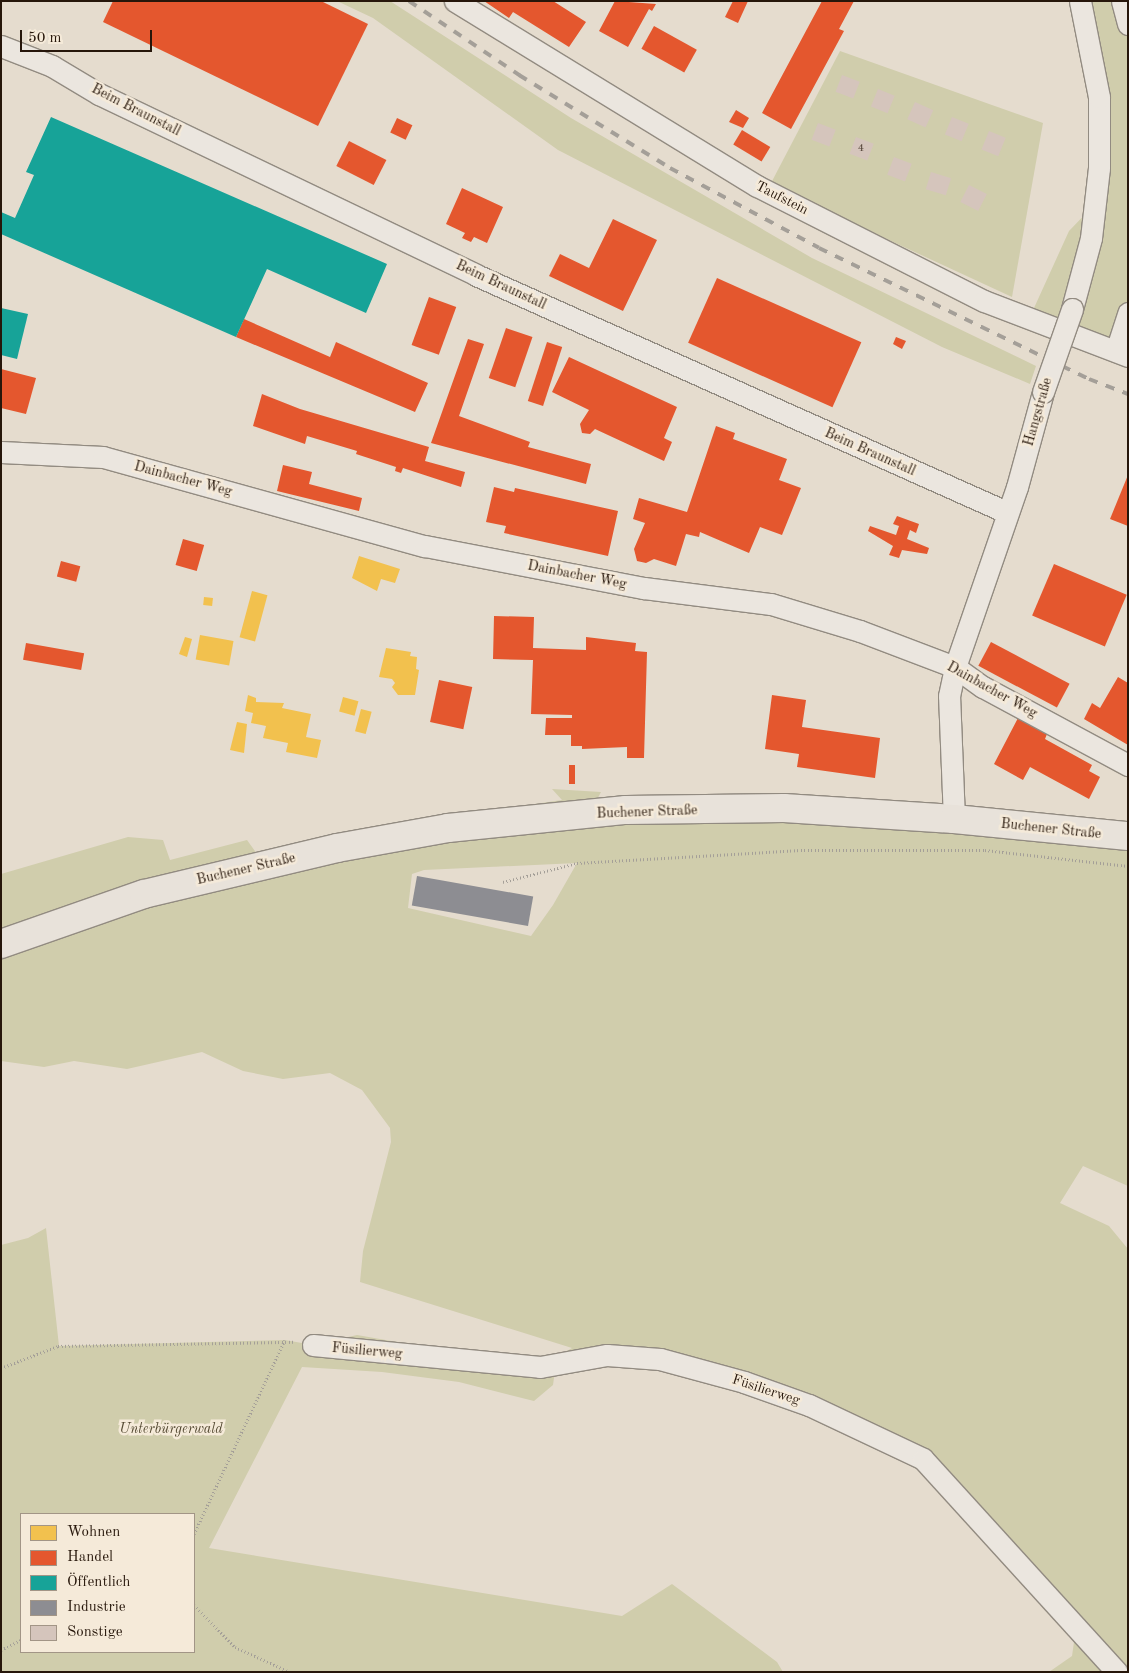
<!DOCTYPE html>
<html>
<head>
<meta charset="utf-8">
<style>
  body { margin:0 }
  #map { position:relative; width:1129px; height:1673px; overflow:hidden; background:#e5dcce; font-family:"Old Standard TT",serif }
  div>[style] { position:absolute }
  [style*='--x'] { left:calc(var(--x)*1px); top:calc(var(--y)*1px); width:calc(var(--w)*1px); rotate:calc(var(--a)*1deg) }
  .green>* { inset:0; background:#d0cdac }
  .homes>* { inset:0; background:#f2c14e; transform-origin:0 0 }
  .shops>* { inset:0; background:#e4572e; transform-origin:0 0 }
  .public>* { inset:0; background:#17a398 }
  .industry>* { inset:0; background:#8d8d92; transform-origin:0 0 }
  .building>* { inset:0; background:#d5c5bc; transform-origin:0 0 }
  .path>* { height:3px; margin-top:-1.5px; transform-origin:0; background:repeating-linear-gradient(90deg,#a49f98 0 1px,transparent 0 3.5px) }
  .roads { filter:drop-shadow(1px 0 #928b81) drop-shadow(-1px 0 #928b81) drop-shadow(0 1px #928b81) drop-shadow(0 -1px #928b81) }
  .minor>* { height:21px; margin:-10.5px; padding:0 10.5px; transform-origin:10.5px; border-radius:10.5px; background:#ebe6df }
  .major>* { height:28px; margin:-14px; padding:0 14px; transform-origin:14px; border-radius:14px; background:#e8e2da }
  .rail>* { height:4px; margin-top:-2px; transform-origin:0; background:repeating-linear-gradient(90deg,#a49f98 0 9px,transparent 0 18px) }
  .bridges { filter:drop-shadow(1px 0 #928b81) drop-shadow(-1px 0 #928b81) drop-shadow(0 1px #928b81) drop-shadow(0 -1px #928b81) }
  .minor-bridge>* { height:21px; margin:-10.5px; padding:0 10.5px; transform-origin:10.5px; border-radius:10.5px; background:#ebe6df }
  span { translate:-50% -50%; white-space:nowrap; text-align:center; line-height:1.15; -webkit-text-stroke:5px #f5ead9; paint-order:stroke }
  .number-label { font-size:11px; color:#534338 }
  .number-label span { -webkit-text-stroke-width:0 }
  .street-label { font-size:14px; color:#26160a }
  .park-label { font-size:14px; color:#544932; font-style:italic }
  .frame { position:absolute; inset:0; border:2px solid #26160a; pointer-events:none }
  .legend { position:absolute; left:20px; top:1513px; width:175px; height:140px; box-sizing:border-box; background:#f5ead9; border:1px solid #a29586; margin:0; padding:6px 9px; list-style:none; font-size:15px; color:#26160a }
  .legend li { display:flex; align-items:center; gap:10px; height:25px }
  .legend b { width:25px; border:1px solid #a29586 }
  .scale { position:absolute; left:20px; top:30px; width:132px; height:22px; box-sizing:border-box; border:2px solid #26160a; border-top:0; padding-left:6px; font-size:15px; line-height:18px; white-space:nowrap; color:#26160a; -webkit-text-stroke:4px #f5ead9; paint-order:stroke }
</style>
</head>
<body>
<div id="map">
  <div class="green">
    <i style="clip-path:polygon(337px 1px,390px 1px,571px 118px,812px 258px,1036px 366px,1030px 384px,942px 347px,558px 150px,373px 18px)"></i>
    <i style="clip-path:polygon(1080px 1px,1122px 1px,1128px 24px,1128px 356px,1029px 319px,1069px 231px,1095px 204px,1099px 168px)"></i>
    <i style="clip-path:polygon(840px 51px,1043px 123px,1012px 297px,770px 185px)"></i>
    <i style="clip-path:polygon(evenodd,552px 789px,601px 792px,590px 813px,626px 810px,1128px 836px,1128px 1186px,1083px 1166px,1060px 1203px,1109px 1226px,1128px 1249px,1128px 1672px,1049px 1672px,1072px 1656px,1076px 1628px,923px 1459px,660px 1359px,556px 1364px,553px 1385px,534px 1401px,459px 1382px,382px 1372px,302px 1367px,209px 1548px,622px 1616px,672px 1584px,777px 1662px,783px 1672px,1px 1672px,1px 1245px,28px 1238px,46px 1228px,59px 1346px,285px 1340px,313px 1345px,357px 1335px,540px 1367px,572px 1348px,360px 1282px,363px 1251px,391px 1142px,390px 1128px,362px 1090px,330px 1073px,283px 1079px,243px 1071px,202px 1052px,127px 1069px,74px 1061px,44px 1067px,1px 1061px,1px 874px,128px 837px,163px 840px,170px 860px,247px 840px,257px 854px,480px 812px,562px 800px,552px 789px,577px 863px,553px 905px,531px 936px,408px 908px,412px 874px,424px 870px,577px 863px,552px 789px,21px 1514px,194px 1514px,194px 1652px,21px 1652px,21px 1514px)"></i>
  </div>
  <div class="homes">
    <i style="clip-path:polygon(359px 556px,400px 569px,395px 583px,381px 579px,377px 591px,352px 578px)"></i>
    <i style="left:252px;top:591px;width:16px;height:48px;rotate:15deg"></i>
    <i style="left:204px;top:597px;width:9px;height:8px;rotate:6deg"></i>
    <i style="left:200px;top:635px;width:34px;height:25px;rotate:10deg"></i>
    <i style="clip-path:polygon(185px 637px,192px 639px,187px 657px,179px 654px)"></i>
    <i style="clip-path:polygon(386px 648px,411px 652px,410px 656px,417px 657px,416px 669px,419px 670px,415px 695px,398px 695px,392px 687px,395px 683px,392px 679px,379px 677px)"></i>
    <i style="clip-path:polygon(248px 695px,256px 698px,256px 702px,284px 703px,282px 708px,311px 714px,306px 737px,321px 740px,317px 758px,286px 752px,288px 743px,263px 738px,266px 726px,251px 723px,253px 713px,245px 711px)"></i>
    <i style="left:343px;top:697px;width:16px;height:15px;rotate:15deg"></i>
    <i style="left:361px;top:709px;width:11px;height:23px;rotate:15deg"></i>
    <i style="clip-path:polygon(237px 722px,247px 724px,244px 753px,230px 750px)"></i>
  </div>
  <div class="shops">
    <i style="clip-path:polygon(113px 1px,321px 1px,368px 24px,318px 126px,103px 22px)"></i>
    <i style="clip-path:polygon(484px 1px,553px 1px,586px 22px,569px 47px,513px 12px,509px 18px)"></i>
    <i style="clip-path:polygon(615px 1px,656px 4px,652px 11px,649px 9px,628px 47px,599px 31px)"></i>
    <i style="clip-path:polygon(733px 1px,748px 1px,738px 23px,725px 17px)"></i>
    <i style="clip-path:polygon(822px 1px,854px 1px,839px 29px,844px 31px,791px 129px,762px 113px)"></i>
    <i style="left:654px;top:26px;width:49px;height:26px;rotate:29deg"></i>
    <i style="clip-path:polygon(736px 110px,749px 118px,743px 128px,729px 122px)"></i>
    <i style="left:397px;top:118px;width:17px;height:16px;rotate:25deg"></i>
    <i style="left:742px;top:130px;width:33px;height:17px;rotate:31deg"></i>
    <i style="left:349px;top:141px;width:42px;height:28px;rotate:27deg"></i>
    <i style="clip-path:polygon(462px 188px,503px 207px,487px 243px,474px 237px,471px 242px,462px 238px,465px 233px,446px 224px)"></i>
    <i style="clip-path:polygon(613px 219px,657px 240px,623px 311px,549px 276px,560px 254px,589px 268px)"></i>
    <i style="left:717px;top:278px;width:158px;height:71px;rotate:24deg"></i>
    <i style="left:429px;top:297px;width:29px;height:51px;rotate:20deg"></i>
    <i style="clip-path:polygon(244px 319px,330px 357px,336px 342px,428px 383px,415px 412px,236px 337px)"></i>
    <i style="left:506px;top:328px;width:28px;height:53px;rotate:19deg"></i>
    <i style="clip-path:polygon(896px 337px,906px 341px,902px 349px,893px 344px)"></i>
    <i style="clip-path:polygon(468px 339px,484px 344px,459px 416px,530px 442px,528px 447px,591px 464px,586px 484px,431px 443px)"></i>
    <i style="left:547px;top:342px;width:16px;height:62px;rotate:18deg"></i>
    <i style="clip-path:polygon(569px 357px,677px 407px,664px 438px,672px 442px,664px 461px,595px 429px,590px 434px,582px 433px,580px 424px,589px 410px,552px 392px)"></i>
    <i style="clip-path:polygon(1px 369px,36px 378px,26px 414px,1px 408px)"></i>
    <i style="clip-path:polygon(262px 394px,300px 409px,429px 447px,425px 461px,465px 472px,461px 487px,403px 468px,401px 473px,395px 471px,396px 467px,356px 454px,357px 451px,307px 436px,305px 444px,253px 426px)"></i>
    <i style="clip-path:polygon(716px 426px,735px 433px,733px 439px,787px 459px,779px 480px,801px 488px,782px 535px,760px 527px,749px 553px,700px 532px,699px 537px,686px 534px,676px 566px,654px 559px,646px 563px,637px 561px,634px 549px,645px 523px,633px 519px,639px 498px,687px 512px)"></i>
    <i style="clip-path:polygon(283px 465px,312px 472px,309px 484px,362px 498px,359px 511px,277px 491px)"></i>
    <i style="clip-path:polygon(1128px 475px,1128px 526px,1110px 519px)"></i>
    <i style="clip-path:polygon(494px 487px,514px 492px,515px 488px,618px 511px,608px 556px,504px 533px,506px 526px,486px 522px)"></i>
    <i style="clip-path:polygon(897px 516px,919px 524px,916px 533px,910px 530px,907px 539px,929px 548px,927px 554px,902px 550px,899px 558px,889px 555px,893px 546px,868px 531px,870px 526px,896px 535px,899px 526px,893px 524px)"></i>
    <i style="left:183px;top:539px;width:22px;height:27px;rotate:16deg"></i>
    <i style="left:61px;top:561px;width:20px;height:16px;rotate:15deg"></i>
    <i style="left:1054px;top:564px;width:79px;height:56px;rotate:23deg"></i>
    <i style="clip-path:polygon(494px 616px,534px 617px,533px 648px,586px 650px,586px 637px,636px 643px,635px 651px,647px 652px,644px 758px,627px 758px,627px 747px,582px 749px,582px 746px,571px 746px,571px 735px,545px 735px,546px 718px,572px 718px,572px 715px,531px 714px,533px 660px,493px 659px)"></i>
    <i style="left:991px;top:642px;width:89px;height:27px;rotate:28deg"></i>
    <i style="left:26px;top:643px;width:59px;height:17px;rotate:10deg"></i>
    <i style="clip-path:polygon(1118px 677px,1128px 683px,1128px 745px,1084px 719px,1092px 703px,1100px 708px)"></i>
    <i style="left:439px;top:680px;width:34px;height:43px;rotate:12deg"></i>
    <i style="clip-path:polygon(772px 695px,806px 700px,802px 727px,880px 738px,875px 778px,797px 767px,799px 754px,765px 749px)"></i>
    <i style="clip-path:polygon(1018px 718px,1047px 734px,1045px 739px,1092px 765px,1089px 771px,1100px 777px,1089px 799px,1030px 767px,1023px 780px,994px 764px)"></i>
    <i style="left:569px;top:765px;width:6px;height:19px"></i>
  </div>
  <div class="public">
    <i style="clip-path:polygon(51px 117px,387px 264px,366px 313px,267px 269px,236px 337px,1px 234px,1px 212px,15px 218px,34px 175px,26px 172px)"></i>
    <i style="clip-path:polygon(1px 308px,28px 314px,17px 359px,1px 355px)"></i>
  </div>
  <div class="industry">
    <i style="left:417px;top:876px;width:118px;height:30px;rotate:10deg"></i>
  </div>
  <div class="building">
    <i style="left:842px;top:75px;width:19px;height:18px;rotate:21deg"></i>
    <i style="left:878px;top:89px;width:18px;height:19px;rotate:22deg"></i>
    <i style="left:915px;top:102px;width:20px;height:19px;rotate:24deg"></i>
    <i style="left:952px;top:117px;width:18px;height:19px;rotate:22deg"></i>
    <i style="left:818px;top:123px;width:19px;height:18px;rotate:21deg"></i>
    <i style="left:989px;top:131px;width:18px;height:20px;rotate:22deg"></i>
    <i style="left:856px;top:137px;width:19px;height:18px;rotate:21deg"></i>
    <i style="left:894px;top:157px;width:19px;height:19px;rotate:21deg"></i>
    <i style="left:931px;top:172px;width:21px;height:18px;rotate:17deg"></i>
    <i style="left:969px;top:185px;width:20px;height:19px;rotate:27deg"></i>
  </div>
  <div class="path">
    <i style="--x:503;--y:882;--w:76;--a:-14.4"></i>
    <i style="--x:577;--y:863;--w:224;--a:-3.3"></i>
    <i style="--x:801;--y:850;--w:184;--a:0"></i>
    <i style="--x:985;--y:850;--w:144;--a:6.4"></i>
    <i style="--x:1;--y:1368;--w:61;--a:-21.1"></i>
    <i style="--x:58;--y:1346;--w:237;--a:-1"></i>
    <i style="--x:194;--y:1534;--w:214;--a:-64.9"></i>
    <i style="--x:194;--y:1605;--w:59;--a:45.7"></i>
    <i style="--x:235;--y:1647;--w:60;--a:24.4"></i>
    <i style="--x:1;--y:1650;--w:22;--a:-27"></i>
  </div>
  <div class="roads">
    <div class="minor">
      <i style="--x:455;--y:1;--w:354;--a:31.5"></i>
      <i style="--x:757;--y:186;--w:254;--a:26.9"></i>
      <i style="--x:984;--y:301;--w:154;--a:20.9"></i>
      <i style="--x:1122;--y:1;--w:24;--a:75"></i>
      <i style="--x:1;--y:46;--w:55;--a:21.4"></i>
      <i style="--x:52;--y:66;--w:55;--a:30.8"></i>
      <i style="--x:99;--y:94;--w:418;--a:25.6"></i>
      <i style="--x:476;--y:275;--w:581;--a:24.09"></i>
      <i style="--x:1072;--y:309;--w:73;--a:-75"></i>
      <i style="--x:1091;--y:238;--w:70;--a:-83.5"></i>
      <i style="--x:1099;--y:168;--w:71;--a:-90"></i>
      <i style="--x:1099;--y:97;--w:98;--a:-101.2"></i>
      <i style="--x:1116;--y:351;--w:40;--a:-72"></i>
      <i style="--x:1;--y:452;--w:102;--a:2.8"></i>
      <i style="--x:103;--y:457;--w:334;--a:15.5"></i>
      <i style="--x:425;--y:546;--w:223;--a:10.9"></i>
      <i style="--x:644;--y:588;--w:128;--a:7.2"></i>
      <i style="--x:771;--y:604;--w:93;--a:16.9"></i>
      <i style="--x:860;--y:631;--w:102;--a:20.8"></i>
      <i style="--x:955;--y:667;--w:34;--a:36"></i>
      <i style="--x:983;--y:687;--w:165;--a:28.3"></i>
      <i style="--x:954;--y:819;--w:123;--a:-92.3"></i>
      <i style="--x:949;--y:696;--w:30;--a:-78"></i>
      <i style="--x:955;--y:667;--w:190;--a:-71"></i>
      <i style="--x:1017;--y:487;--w:98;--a:-74.7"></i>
      <i style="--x:313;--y:1345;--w:228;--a:5.5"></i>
      <i style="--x:540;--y:1367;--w:68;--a:-10.2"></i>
      <i style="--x:607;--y:1355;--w:53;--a:4.3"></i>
      <i style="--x:660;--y:1359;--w:87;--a:15.3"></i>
      <i style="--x:744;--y:1382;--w:69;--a:19.5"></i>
      <i style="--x:809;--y:1405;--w:126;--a:25.3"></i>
      <i style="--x:923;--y:1459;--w:288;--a:47.7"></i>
    </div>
    <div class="major">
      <i style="--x:1;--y:944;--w:151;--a:-19.3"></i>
      <i style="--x:144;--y:894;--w:198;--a:-13.4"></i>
      <i style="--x:337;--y:848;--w:113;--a:-10.2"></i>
      <i style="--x:448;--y:828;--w:179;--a:-5.8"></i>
      <i style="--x:626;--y:810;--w:158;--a:-0.7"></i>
      <i style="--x:784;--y:808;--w:170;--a:3.7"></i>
      <i style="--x:954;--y:819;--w:175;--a:5.6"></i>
    </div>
  </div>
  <div class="rail">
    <i style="--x:409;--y:1;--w:133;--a:33.9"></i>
    <i style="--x:519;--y:75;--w:177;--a:31.6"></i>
    <i style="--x:670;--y:168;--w:169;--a:28.2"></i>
    <i style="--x:819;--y:248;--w:300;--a:25.9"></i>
    <i style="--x:1089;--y:379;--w:42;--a:21"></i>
  </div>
  <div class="bridges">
    <div class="minor-bridge">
      <i style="--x:1043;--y:392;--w:88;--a:-70.7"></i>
    </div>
  </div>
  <div class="number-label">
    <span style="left:861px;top:149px">4</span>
  </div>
  <div class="street-label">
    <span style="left:136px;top:110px;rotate:27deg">Beim Braunstall</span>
    <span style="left:782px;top:198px;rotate:27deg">Taufstein</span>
    <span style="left:501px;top:285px;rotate:25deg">Beim Braunstall</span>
    <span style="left:1038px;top:412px;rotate:-74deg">Hangstraße</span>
    <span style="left:870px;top:452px;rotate:24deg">Beim Braunstall</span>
    <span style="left:183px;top:479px;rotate:15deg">Dainbacher Weg</span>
    <span style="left:577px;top:575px;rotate:11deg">Dainbacher Weg</span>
    <span style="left:992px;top:690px;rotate:29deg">Dainbacher Weg</span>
    <span style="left:647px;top:812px;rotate:-2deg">Buchener Straße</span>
    <span style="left:1051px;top:829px;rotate:6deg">Buchener Straße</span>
    <span style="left:246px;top:869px;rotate:-13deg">Buchener Straße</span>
    <span style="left:367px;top:1351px;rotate:5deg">Füsilierweg</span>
    <span style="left:766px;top:1390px;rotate:18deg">Füsilierweg</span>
  </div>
  <div class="park-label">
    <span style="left:171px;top:1429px">Unterbürgerwald</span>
  </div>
  <div class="frame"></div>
  <ul class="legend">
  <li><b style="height:14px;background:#f2c14e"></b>Wohnen</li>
  <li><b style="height:14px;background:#e4572e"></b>Handel</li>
  <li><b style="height:14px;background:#17a398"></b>Öffentlich</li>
  <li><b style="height:14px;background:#8d8d92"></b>Industrie</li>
  <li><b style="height:14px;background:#d5c5bc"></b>Sonstige</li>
  </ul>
  <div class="scale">50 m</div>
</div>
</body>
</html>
